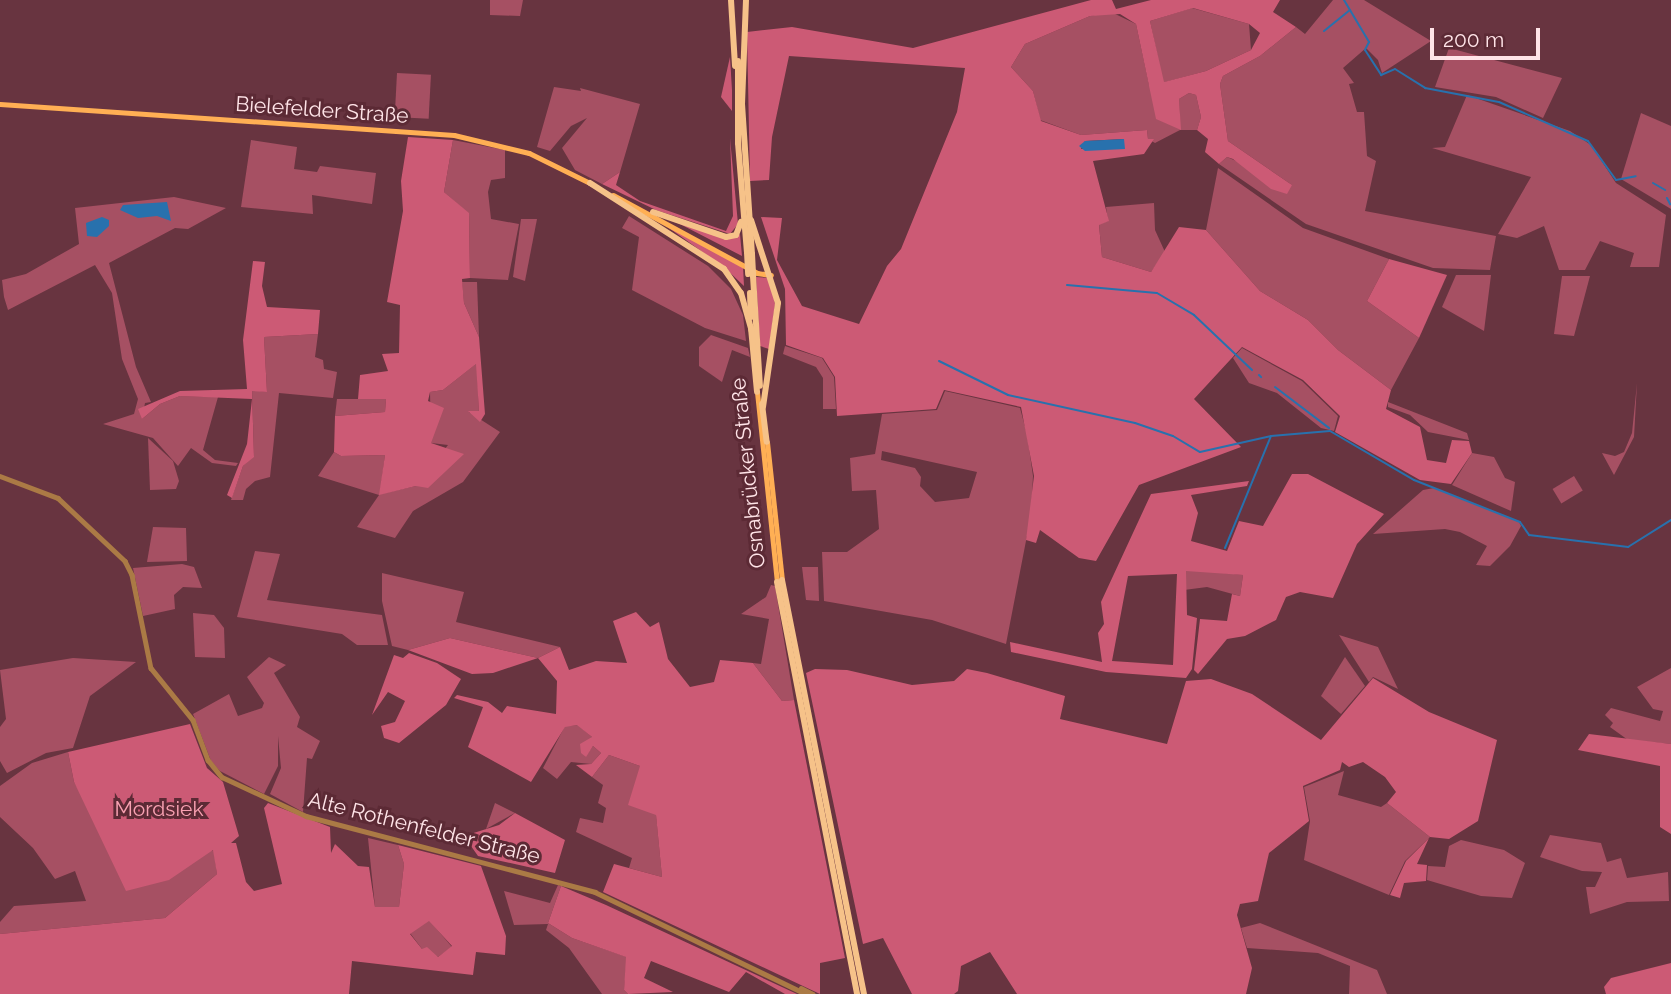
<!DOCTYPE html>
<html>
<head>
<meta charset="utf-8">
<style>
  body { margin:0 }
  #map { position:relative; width:1671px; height:994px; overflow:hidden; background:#683440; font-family:Raleway,sans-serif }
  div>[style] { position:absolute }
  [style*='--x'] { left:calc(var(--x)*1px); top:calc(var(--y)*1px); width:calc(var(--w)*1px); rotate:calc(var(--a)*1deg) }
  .green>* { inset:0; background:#a65063; transform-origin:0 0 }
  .forest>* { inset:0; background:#cc5a75 }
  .water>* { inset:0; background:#2871ad }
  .stream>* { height:2px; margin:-1px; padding:0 1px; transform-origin:1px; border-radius:1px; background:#2871ad }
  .tertiary>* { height:4.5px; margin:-2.25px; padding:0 2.25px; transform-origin:2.25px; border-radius:2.25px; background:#ab7a45 }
  .primary>* { height:5px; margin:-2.5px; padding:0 2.5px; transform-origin:2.5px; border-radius:2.5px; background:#ffaf54 }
  .trunk>* { height:6px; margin:-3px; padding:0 3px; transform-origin:3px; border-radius:3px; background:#f6c289 }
  .trunk-bridge>* { height:6px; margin:-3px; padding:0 3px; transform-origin:3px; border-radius:3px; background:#f6c289 }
  span { translate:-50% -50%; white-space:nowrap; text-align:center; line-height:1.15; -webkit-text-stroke:6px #5c2a35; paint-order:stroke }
  .street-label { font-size:21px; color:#ffe4e8 }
  .park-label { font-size:21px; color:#f9a1b2 }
  .scale { position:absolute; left:1430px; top:28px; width:110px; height:32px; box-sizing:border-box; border:4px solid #ffe4e8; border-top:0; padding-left:9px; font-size:21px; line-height:24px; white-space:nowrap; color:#ffe4e8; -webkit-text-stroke:5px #5c2a35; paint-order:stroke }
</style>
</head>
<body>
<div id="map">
  <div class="green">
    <i style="clip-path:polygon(490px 0,523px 0,520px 16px,490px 15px)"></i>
    <i style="clip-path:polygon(1333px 0,1364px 0,1431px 41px,1382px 73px,1378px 60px,1366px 48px,1343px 68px,1354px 83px,1349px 84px,1357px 112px,1364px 112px,1367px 156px,1376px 161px,1365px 211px,1496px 236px,1490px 270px,1433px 268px,1306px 224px,1219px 164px,1227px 157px,1292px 185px,1228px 141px,1220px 84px,1223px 76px,1260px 56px,1296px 27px,1305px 34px)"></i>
    <i style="clip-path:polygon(1192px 8px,1249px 24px,1251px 50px,1206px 71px,1150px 86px,1180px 129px,1179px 99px,1189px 93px,1196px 95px,1201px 117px,1197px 130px,1180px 130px,1155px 143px,1148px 139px,1147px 130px,1081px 135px,1040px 120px,1033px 91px,1011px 67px,1025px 44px,1090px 16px,1111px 12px,1136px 24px,1149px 85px,1163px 82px,1150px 21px)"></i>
    <i style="clip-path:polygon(1449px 48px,1562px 78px,1543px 118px,1496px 97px,1435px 87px)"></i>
    <i style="left:397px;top:73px;width:34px;height:44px;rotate:3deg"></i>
    <i style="clip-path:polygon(554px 87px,581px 91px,580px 88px,640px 104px,620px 172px,602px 184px,575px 170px,562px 148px,587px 118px,571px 126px,550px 151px,537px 147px)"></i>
    <i style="clip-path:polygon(1467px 95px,1570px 131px,1591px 145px,1616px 183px,1666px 215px,1659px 267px,1630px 267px,1634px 253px,1600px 241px,1585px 270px,1559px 270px,1544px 226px,1517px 238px,1498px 234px,1531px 177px,1432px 148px,1445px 147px)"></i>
    <i style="clip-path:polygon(1641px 113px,1671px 126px,1671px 209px,1621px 179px)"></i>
    <i style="clip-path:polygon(251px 140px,297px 147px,294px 169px,317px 172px,320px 166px,376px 173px,372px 204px,312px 195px,313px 214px,241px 207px)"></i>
    <i style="clip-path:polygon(453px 140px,505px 150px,505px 178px,491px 180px,488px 192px,491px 219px,519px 224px,508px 280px,470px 278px,469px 214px,444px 192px)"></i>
    <i style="clip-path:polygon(1218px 168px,1303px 228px,1389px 259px,1367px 301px,1419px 338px,1391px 390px,1338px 350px,1308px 320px,1260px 291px,1206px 230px)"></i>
    <i style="clip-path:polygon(174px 197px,226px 208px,188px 229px,175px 228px,109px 263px,136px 367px,151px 402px,145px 403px,142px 419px,160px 404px,180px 396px,218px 397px,203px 450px,215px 460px,238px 463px,236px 466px,212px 463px,191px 448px,178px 466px,153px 438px,103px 424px,134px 414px,138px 399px,122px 359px,112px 293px,95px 265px,8px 310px,4px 297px,2px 280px,26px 274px,79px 244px,75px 208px)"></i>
    <i style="clip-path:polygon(1154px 203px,1155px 230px,1165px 252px,1151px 272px,1102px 257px,1099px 224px,1108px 221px,1106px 207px)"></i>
    <i style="clip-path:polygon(629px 216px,708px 266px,731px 289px,743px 315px,746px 341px,705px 328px,632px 290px,639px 237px,622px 228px)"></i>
    <i style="clip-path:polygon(521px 219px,537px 219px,525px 281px,513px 277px)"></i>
    <i style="clip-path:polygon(1456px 275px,1491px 275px,1484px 331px,1442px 307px)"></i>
    <i style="clip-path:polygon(1562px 276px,1590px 276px,1574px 336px,1554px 334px)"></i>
    <i style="clip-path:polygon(462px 282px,477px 282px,479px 337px,464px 303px)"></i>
    <i style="clip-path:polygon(318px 334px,315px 357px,323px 360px,324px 369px,337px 372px,333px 398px,279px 393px,270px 477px,255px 481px,246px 489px,243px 500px,231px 500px,243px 466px,254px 456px,252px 390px,267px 392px,264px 337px)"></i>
    <i style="clip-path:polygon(711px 335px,748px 348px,750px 357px,732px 350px,722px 382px,699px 366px,699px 347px)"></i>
    <i style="clip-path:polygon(785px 346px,822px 358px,834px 377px,836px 409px,823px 409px,823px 378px,816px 367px,783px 354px)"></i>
    <i style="clip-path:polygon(1242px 348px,1302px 381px,1338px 416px,1334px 431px,1321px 428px,1277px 393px,1249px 383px,1233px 358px)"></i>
    <i style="clip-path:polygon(477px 363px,479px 412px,469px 412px,500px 432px,463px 482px,413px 511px,395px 538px,357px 527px,379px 495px,318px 476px,334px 452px,341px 456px,385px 455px,380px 494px,416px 486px,448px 445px,431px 443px,430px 392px,443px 390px)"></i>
    <i style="clip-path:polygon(1637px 383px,1634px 437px,1614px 475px,1602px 453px,1615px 456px,1624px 452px,1632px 433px)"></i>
    <i style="clip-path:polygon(evenodd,945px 391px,1020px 408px,1027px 434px,1033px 476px,1031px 515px,1006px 644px,932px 620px,824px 601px,822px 552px,847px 552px,879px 529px,876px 490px,852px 491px,850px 458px,875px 454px,882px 414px,937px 410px,945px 391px,882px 451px,977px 472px,969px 498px,935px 502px,920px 486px,921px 477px,915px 468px,881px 460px,882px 451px)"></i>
    <i style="clip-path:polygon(337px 399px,386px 399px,385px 412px,335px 416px)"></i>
    <i style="clip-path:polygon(1388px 402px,1467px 433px,1469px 440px,1428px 432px,1410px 415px,1388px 407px)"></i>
    <i style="clip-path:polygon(148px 438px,173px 461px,179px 481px,176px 489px,150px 490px)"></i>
    <i style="clip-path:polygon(1472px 453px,1494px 457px,1505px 478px,1515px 482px,1511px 511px,1452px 485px)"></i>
    <i style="left:1574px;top:476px;width:17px;height:25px;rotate:59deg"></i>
    <i style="clip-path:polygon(1434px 488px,1519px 522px,1521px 526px,1510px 546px,1490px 566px,1476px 565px,1487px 546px,1460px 532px,1445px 529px,1373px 534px,1423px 490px)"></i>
    <i style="clip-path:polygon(153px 527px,186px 528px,187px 561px,147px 562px)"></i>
    <i style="clip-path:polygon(255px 551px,280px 554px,267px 600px,382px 615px,388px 645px,357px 645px,342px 634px,237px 617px)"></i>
    <i style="clip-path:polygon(182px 564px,194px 567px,202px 588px,183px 587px,174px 595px,175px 609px,143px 616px,133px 568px)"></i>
    <i style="clip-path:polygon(802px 567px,818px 567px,819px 601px,806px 600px)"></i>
    <i style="clip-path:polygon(1195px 570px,1243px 575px,1240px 596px,1207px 587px,1184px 590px,1186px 571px)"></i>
    <i style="clip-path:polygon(382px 573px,464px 592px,456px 622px,560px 647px,538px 658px,450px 638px,408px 650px,392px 646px,382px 601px)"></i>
    <i style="clip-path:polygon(771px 585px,775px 586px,794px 700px,782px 701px,753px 663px,761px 664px,769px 619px,741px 614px,766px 597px)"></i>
    <i style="clip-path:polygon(193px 613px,214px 615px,224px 628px,225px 658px,195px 657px)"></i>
    <i style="clip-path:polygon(1339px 635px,1378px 647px,1398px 689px,1373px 677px,1369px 682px)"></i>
    <i style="clip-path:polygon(269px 657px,286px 665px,274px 673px,300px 717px,297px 727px,320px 741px,312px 759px,307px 758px,303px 812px,270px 794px,281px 768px,278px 736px,278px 766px,264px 794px,220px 771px,211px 761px,193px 714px,229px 694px,238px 716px,262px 708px,264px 703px,247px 677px)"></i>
    <i style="clip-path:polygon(1345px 657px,1365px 686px,1341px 714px,1321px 696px)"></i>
    <i style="clip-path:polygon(73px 658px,136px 662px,90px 696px,73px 748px,46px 753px,7px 773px,0 761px,0 727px,6px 719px,0 670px)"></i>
    <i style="clip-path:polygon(1671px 668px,1671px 744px,1628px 740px,1610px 727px,1613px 723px,1605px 715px,1611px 708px,1660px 721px,1663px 711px,1653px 709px,1637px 687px)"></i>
    <i style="clip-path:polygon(578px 725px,592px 737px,585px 757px,593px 746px,601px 753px,591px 764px,571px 762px,557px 779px,543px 768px,565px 726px)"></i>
    <i style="clip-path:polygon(68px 752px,74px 782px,94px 817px,203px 853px,214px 850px,217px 874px,165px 918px,0 934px,0 922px,14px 906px,86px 901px,75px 871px,55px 879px,33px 848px,0 817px,0 786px,32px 763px)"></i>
    <i style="clip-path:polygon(609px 755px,640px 766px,656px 814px,662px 877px,629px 868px,632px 858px,576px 832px,580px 818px,603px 823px,606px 808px,598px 803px,603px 785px,592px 777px)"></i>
    <i style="clip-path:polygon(1344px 771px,1338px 795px,1381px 807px,1387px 803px,1430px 837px,1405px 861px,1389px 895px,1304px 860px,1310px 821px,1304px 787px)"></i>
    <i style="clip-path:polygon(495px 803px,515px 813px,486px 829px)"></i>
    <i style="clip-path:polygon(1550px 835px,1601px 843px,1607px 862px,1621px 858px,1627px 878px,1668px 872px,1669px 901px,1627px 902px,1590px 914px,1586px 887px,1595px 887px,1602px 872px,1582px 871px,1540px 857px)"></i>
    <i style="clip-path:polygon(368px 838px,398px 845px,404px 864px,399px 907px,375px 907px)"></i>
    <i style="clip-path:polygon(1461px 840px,1504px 850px,1525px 863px,1512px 898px,1481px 896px,1427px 880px,1428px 866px,1445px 867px,1449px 846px)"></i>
    <i style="clip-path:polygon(558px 885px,561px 886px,548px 923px,572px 938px,627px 957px,624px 990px,628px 994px,602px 994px,569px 948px,546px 930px,548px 924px,514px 925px,504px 891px,550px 903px)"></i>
    <i style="clip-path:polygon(429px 920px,452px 947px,438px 957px,422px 949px,410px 933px)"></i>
    <i style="clip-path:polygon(1260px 923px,1377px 970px,1387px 994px,1349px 994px,1350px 966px,1318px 953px,1247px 948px,1241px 928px)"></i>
  </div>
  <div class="forest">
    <i style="clip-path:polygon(evenodd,1091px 0,1112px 0,1116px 9px,1151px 0,1280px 0,1273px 12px,1296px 27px,1260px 56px,1223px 76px,1220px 84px,1228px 141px,1292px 185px,1287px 194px,1271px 189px,1233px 159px,1227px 157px,1219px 164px,1205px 152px,1208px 139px,1197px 130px,1201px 117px,1196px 95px,1189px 93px,1179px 99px,1181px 130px,1156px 119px,1136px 24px,1120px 14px,1090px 16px,1025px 44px,1011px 67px,1033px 91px,1041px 121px,1081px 135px,1147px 130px,1148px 139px,1154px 139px,1144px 154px,1093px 161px,1109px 221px,1099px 225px,1102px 257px,1151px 272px,1179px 227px,1206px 230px,1260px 291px,1308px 320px,1338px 350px,1391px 390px,1386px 409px,1420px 427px,1427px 460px,1446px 463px,1452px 440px,1469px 441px,1472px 453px,1451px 484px,1420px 480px,1335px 432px,1340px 416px,1303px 380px,1242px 347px,1194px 399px,1241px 447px,1139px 485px,1096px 561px,1079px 558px,1040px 530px,1036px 543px,1026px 540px,1034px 476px,1021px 407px,944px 390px,936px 409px,837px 416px,835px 377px,823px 358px,786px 345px,785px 289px,761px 217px,782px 218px,777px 260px,802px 306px,859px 324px,887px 266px,901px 249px,957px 112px,965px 68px,789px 56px,772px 137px,769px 180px,750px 181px,747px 32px,792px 27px,913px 48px,1091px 0,1193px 8px,1249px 24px,1260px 33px,1251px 50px,1206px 71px,1164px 82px,1150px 21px,1193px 8px,1091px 0,1124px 139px,1124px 149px,1081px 149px,1085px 141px,1124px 139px)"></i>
    <i style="clip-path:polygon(730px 57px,732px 90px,732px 111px,721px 97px)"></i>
    <i style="clip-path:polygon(408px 137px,453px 140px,444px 192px,469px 213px,470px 278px,462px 279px,464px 303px,479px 337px,485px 414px,480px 422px,468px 411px,479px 411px,476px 364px,443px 390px,430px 392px,428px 401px,444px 408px,431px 443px,464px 454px,428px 488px,416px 486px,379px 495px,385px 455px,341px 456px,334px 452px,335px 416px,385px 412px,386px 399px,358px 399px,360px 375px,388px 371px,382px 354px,399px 353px,400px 305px,387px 302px,403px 211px,401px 181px)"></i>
    <i style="clip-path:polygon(730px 138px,738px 224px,730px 234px,656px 210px,602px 184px,620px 172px,616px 185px,640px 201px,726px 231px,733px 216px)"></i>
    <i style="clip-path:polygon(655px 218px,743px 266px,744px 286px,725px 268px)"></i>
    <i style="clip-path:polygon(676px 222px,735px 238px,740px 234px,742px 256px)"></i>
    <i style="clip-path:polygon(1389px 259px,1447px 275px,1419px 338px,1367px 301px)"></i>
    <i style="clip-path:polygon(253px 261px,265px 262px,262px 286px,267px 307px,320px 310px,318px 334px,264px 337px,267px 392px,252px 391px,254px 457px,243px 466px,232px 498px,227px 495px,247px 444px,252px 399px,180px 396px,160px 404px,142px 419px,138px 409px,180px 391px,247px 389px,243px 340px)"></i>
    <i style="clip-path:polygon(756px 277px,770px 278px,775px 304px,769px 349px,760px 346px)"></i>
    <i style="clip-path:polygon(evenodd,1292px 474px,1308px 474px,1384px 514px,1357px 544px,1333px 598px,1300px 592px,1286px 597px,1276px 620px,1245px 636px,1227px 639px,1198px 674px,1194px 670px,1200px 619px,1227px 621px,1232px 594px,1240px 596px,1243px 575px,1186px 571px,1187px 615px,1197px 618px,1192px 669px,1186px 678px,1106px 672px,1011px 652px,1010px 642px,1102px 662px,1098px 633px,1104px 624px,1101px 602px,1151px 494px,1249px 481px,1247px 486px,1191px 495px,1198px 513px,1191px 541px,1227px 551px,1239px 521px,1263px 526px,1292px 474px,1177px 574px,1173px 665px,1112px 661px,1128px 576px,1177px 574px)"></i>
    <i style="clip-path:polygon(636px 612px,650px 627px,659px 622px,668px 659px,690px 687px,714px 682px,720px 660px,753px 663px,782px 701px,794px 700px,845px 958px,820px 963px,820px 994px,603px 892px,614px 864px,662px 877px,656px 815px,628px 805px,640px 766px,609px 755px,592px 777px,576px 765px,591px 764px,601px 753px,593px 746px,586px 757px,581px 753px,580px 744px,592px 737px,577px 725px,565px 727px,531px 782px,468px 747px,483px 707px,454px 698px,457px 695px,488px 702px,502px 713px,507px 706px,556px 714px,557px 681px,538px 658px,493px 673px,472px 674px,408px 650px,450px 638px,538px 658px,560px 647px,569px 670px,596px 661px,627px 663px,613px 621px)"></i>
    <i style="clip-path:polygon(409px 653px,437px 663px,461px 679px,446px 705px,399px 743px,384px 738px,381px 726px,395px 722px,405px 701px,388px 692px,372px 715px,394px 655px,403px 658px)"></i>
    <i style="clip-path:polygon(815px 669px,847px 670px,912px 685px,954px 681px,967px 669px,987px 673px,1065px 696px,1060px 719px,1167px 744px,1186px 681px,1211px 679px,1252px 694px,1321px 740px,1373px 678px,1429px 712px,1497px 740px,1478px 821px,1449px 839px,1430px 837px,1387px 803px,1396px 792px,1385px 777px,1363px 762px,1349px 767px,1342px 762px,1340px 770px,1303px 786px,1309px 821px,1269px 853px,1258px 901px,1240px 904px,1237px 915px,1252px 968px,1246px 994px,1017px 994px,990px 952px,961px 966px,958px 991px,954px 994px,912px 994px,883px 938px,863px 944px,806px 673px)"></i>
    <i style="clip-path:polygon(evenodd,190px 724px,207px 768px,223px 782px,239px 836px,231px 843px,236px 843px,246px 882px,254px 891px,282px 884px,264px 808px,268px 803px,330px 827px,331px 853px,335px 844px,358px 866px,369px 867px,375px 907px,399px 907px,404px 864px,398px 845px,481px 866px,506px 936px,505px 955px,476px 952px,473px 975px,352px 961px,349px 994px,0 994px,0 934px,165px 918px,217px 874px,213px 850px,169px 880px,126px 891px,74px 782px,68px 752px,190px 724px,429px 921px,452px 946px,438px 957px,427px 947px,422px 949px,410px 934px,429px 921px)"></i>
    <i style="clip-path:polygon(1589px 734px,1671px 744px,1671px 834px,1660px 827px,1660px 766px,1578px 750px)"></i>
    <i style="clip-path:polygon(515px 813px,565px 840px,555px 873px,478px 856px,464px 836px,499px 825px)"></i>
    <i style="clip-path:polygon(1429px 838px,1417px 864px,1427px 865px,1426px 881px,1404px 883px,1400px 898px,1390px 895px,1406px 861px)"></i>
    <i style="clip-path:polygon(561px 886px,606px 905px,797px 994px,785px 994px,746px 972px,729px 992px,651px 961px,644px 978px,673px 992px,628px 994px,624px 990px,626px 957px,572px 938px,548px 923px)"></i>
    <i style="clip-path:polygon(1671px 963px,1671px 994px,1606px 994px,1604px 987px,1611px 978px)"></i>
  </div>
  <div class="water">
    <i style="clip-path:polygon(1124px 139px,1125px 149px,1085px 151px,1079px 146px,1085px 141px)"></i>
    <i style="clip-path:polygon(167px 202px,171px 221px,157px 216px,138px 218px,120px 210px,123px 205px)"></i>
    <i style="clip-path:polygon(102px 217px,109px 220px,109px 226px,97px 237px,87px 236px,86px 223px)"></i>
  </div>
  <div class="stream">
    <i style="--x:1344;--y:0;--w:49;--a:59.2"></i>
    <i style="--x:1369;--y:42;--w:9;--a:117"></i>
    <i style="--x:1365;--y:50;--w:30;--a:57"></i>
    <i style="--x:1381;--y:75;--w:15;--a:-23"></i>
    <i style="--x:1395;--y:69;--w:36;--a:32"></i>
    <i style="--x:1425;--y:88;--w:75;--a:10.7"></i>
    <i style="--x:1499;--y:102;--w:97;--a:23.7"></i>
    <i style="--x:1588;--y:141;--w:48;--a:54.3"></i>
    <i style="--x:1616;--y:180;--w:20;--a:-11"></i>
    <i style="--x:1324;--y:31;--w:33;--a:-39"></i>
    <i style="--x:1653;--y:183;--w:14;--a:30"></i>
    <i style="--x:1667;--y:198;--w:7;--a:63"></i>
    <i style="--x:1067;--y:285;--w:90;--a:5.1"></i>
    <i style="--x:1157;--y:293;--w:43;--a:30.7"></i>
    <i style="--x:1194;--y:315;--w:80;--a:43.5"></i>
    <i style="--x:939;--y:361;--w:77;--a:26.2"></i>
    <i style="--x:1008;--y:395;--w:130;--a:12.4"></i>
    <i style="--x:1135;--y:423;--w:40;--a:18.9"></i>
    <i style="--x:1173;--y:436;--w:31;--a:31"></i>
    <i style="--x:1200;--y:452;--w:73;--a:-12.7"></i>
    <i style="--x:1259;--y:375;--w:3;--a:45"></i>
    <i style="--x:1275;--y:387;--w:68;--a:37.2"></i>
    <i style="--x:1225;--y:548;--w:121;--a:-67.7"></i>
    <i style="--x:1271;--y:436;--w:59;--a:-4.8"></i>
    <i style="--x:1330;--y:431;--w:97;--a:30.3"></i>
    <i style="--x:1414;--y:480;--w:114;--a:21.6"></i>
    <i style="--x:1520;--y:522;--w:16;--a:55"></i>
    <i style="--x:1529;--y:535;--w:100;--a:6.9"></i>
    <i style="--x:1628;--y:547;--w:51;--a:-32.1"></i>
  </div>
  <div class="tertiary">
    <i style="--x:0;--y:476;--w:62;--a:20.8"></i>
    <i style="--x:58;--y:498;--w:92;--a:43.2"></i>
    <i style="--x:125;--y:561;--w:16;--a:63"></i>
    <i style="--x:132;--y:575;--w:95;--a:78.5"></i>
    <i style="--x:151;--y:668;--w:67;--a:51.1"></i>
    <i style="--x:193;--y:720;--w:43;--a:69.4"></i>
    <i style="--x:208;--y:760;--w:22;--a:51"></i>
    <i style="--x:222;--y:777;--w:93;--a:24.9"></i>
    <i style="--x:306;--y:816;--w:299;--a:14.7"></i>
    <i style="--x:595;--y:892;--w:234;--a:25.8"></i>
    <i style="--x:801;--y:988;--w:13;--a:27"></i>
  </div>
  <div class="primary">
    <i style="--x:0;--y:104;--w:455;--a:3.9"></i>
    <i style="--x:454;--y:135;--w:77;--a:13.5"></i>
    <i style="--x:529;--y:153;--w:70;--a:26.2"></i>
    <i style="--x:613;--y:195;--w:164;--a:28.4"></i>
    <i style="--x:757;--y:273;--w:14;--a:8"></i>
    <i style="--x:757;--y:392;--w:191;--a:84"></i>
    <i style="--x:767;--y:442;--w:139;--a:83.8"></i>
  </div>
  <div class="trunk">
    <i style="--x:731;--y:0;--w:66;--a:86.5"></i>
    <i style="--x:746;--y:0;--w:104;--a:92.2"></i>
    <i style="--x:742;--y:104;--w:150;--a:86.2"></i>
    <i style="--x:738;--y:61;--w:82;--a:90"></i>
    <i style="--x:738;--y:143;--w:109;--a:85.3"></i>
    <i style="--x:590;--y:183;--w:159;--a:32.7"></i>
    <i style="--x:724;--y:269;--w:29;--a:55"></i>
    <i style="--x:741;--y:293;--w:41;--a:74.2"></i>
    <i style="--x:653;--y:212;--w:77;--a:18.9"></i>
    <i style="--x:726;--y:237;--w:10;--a:-11"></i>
    <i style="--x:736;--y:235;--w:14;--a:-69"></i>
    <i style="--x:751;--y:220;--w:87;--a:72"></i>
    <i style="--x:778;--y:303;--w:105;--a:98.2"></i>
    <i style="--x:753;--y:276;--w:110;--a:86.4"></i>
    <i style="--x:750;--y:293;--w:24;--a:88"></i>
    <i style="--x:751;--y:328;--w:64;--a:84.6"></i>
    <i style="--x:762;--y:404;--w:38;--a:83"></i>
    <i style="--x:782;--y:580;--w:422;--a:78.8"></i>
    <i style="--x:777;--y:582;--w:420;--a:79"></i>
  </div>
  <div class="trunk-bridge">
    <i style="--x:747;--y:252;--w:22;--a:87"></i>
    <i style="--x:752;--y:254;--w:22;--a:87"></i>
  </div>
  <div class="street-label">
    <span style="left:322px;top:110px;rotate:4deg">Bielefelder Straße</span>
    <span style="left:748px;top:473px;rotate:-96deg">Osnabrücker Straße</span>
    <span style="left:424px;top:828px;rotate:14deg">Alte Rothenfelder Straße</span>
  </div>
  <div class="park-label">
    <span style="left:159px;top:809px">Mordsiek</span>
  </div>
  <div class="scale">200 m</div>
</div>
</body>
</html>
